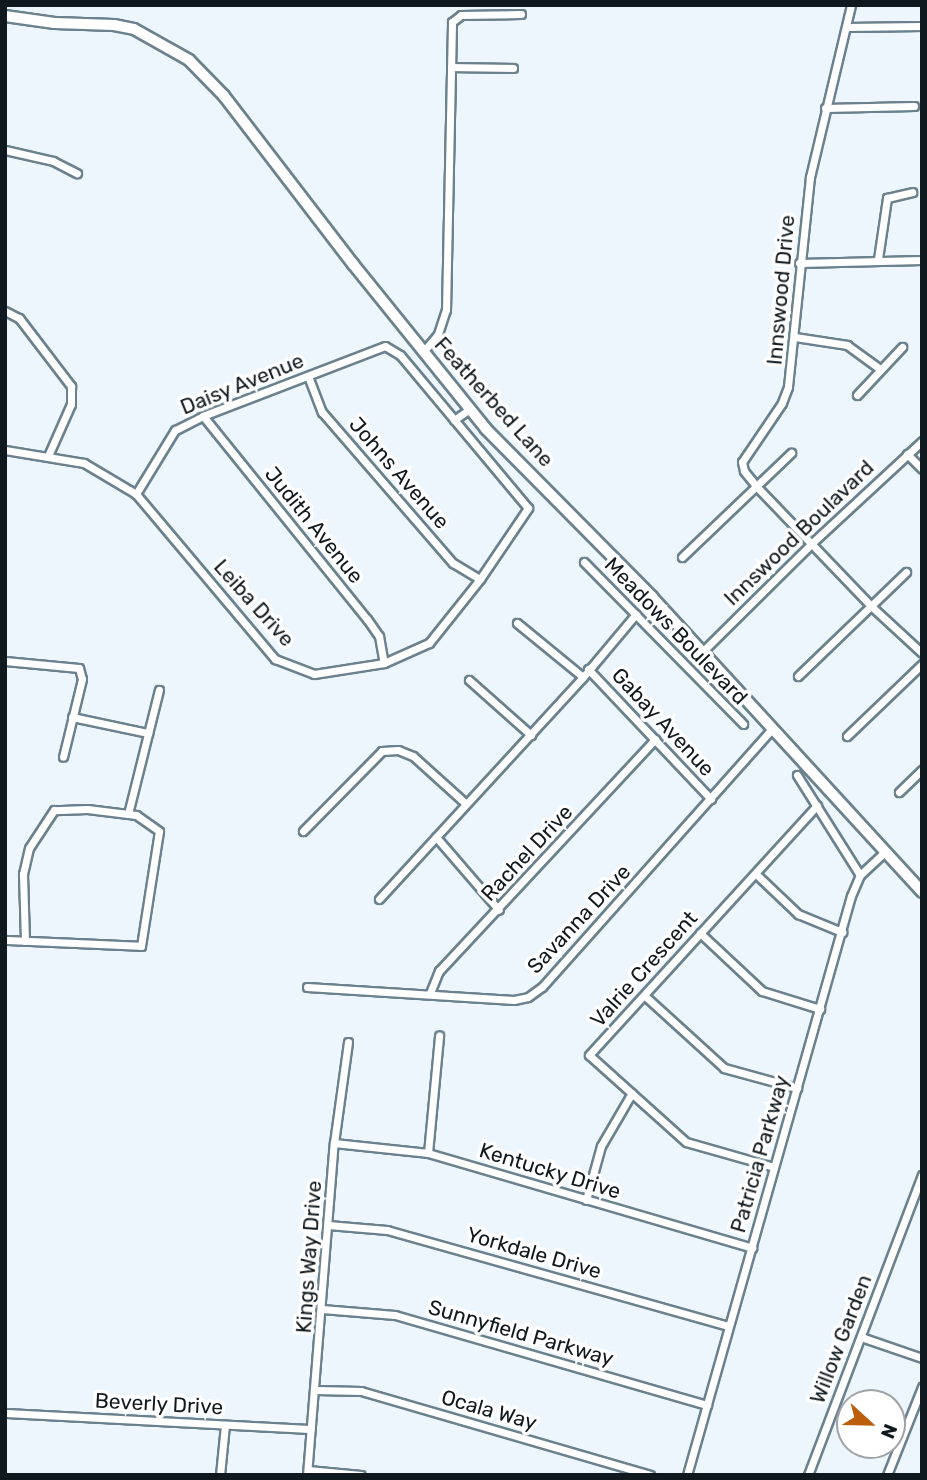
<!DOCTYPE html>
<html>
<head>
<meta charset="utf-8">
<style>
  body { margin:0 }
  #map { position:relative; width:927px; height:1480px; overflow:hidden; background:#ecf6fc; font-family:Rubik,sans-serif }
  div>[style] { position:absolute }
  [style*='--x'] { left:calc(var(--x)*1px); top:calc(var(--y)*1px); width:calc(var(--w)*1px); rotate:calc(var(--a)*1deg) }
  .roads { filter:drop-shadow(2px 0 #6b818e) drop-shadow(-2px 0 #6b818e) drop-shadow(0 2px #6b818e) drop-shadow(0 -2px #6b818e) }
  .street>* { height:7px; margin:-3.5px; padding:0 3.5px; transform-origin:3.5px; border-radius:3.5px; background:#fff }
  .secondary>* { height:10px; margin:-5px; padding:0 5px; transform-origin:5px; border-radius:5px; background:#fff }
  span { translate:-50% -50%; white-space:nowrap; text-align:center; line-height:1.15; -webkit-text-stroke:7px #fff; paint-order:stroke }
  .street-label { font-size:21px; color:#10191e }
  .frame { position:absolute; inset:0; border:7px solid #10191e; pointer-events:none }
  .north { position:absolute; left:836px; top:1389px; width:70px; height:70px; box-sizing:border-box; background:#fff; border:2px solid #9fa3a5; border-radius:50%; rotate:112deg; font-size:19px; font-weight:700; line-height:28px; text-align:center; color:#10191e }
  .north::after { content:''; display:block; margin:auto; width:24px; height:32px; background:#bb5e0c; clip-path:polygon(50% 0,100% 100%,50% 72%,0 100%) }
</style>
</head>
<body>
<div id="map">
  <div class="roads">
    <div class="street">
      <i style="--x:851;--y:5;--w:177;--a:103.4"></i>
      <i style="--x:810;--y:177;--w:211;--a:96"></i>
      <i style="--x:788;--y:387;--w:17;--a:111"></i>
      <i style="--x:782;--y:403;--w:71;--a:124.1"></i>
      <i style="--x:742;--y:462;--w:9;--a:77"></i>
      <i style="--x:744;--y:471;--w:21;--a:51"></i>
      <i style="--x:757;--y:487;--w:165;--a:46.2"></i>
      <i style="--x:871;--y:606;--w:69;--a:42.7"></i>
      <i style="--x:847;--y:27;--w:75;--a:-0.8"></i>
      <i style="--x:451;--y:67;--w:62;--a:0.9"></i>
      <i style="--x:825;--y:108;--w:89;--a:-1.3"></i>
      <i style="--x:5;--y:150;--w:49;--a:12.9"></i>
      <i style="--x:53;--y:161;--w:27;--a:27"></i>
      <i style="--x:878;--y:259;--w:62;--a:-81.6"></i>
      <i style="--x:887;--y:198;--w:26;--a:-13"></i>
      <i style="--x:799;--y:263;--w:123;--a:-1.4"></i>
      <i style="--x:5;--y:311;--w:16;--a:27"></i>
      <i style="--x:19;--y:318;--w:86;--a:52.6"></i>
      <i style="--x:71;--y:386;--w:18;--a:90"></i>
      <i style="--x:71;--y:404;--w:57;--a:113.9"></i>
      <i style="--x:795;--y:337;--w:53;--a:8.7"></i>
      <i style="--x:847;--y:345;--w:41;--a:36"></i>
      <i style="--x:423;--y:352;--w:23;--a:-50"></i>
      <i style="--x:438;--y:334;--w:25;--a:-72"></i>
      <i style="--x:446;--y:310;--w:288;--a:-88.8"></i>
      <i style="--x:452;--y:22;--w:11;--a:-38"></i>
      <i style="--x:461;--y:15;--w:60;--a:-1"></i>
      <i style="--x:308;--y:376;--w:39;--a:69"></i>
      <i style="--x:322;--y:412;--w:200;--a:49.1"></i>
      <i style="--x:453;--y:563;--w:31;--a:31"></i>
      <i style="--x:857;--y:395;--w:66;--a:-46.8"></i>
      <i style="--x:203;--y:416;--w:261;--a:51.1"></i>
      <i style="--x:367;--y:619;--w:21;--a:55"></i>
      <i style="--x:379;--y:636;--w:27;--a:80"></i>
      <i style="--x:454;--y:420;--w:19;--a:-35"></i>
      <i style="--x:5;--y:450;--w:80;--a:9.3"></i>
      <i style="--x:84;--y:463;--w:61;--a:30.8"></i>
      <i style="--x:136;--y:494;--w:216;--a:49.9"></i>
      <i style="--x:275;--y:659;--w:42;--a:21"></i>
      <i style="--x:314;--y:674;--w:71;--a:-8.9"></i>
      <i style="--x:384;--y:663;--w:49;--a:-24"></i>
      <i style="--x:429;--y:643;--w:82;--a:-51.4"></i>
      <i style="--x:480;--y:579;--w:86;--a:-55.9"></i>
      <i style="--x:528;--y:508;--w:199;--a:-129.9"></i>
      <i style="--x:400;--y:355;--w:17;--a:-149"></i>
      <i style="--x:385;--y:346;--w:195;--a:159"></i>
      <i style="--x:203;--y:416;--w:31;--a:153"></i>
      <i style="--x:175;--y:430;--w:75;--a:121.4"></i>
      <i style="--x:907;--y:454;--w:21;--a:45"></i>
      <i style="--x:682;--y:557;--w:151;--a:-43.7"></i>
      <i style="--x:584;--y:562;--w:227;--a:45.5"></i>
      <i style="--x:517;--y:623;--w:85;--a:39.3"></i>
      <i style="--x:702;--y:652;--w:155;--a:-44.7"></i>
      <i style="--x:812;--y:543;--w:150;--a:-42.8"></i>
      <i style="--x:5;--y:661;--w:74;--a:5.4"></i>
      <i style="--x:79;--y:668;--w:11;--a:75"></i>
      <i style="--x:82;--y:679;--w:80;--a:103.7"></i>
      <i style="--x:588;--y:669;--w:179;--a:46.6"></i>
      <i style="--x:798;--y:676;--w:150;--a:-43.9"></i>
      <i style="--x:469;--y:680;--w:83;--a:41.6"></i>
      <i style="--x:72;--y:717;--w:78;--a:11.9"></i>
      <i style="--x:847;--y:736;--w:104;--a:-43.8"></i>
      <i style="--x:797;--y:775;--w:118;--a:57.8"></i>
      <i style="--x:899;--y:792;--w:32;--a:-44"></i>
      <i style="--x:128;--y:814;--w:128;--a:-76"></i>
      <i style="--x:303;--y:831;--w:112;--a:-45.4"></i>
      <i style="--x:382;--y:751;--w:16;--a:-4"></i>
      <i style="--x:398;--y:750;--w:16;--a:22"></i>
      <i style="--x:413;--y:756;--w:70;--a:42.1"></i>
      <i style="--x:436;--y:837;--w:96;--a:49.2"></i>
      <i style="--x:757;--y:875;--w:57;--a:43.6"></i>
      <i style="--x:798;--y:914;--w:48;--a:22.2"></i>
      <i style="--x:379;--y:899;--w:301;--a:-47.4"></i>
      <i style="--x:583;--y:677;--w:82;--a:-49.9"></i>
      <i style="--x:700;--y:933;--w:85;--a:43.1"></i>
      <i style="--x:762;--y:991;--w:61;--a:17.2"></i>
      <i style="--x:5;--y:940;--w:136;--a:2.5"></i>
      <i style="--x:141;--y:946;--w:116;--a:-81.1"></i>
      <i style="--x:159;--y:831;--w:28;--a:-145"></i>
      <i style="--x:136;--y:815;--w:49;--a:-173"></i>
      <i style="--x:87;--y:809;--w:33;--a:178"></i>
      <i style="--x:54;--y:810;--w:45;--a:123.3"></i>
      <i style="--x:29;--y:848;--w:27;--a:103"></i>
      <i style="--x:23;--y:874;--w:67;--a:88.3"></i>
      <i style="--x:307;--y:987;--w:207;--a:3.6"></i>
      <i style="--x:514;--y:1000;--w:14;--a:-12"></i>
      <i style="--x:528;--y:997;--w:17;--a:-36"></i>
      <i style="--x:542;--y:987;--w:346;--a:-48.3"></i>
      <i style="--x:430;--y:993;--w:24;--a:-68"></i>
      <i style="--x:439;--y:971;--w:317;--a:-47"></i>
      <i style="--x:645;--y:996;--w:107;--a:42.3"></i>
      <i style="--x:724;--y:1068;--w:76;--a:15.3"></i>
      <i style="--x:334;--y:1143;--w:95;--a:6.1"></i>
      <i style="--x:428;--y:1153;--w:338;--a:16.3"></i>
      <i style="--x:428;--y:1153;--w:118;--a:-84.6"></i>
      <i style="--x:774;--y:1167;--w:91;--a:-164.1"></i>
      <i style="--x:686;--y:1142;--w:130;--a:-138.1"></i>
      <i style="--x:589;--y:1055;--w:338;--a:-47.6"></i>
      <i style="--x:586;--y:1200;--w:56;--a:-74.5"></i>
      <i style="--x:601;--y:1146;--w:61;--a:-59.7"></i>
      <i style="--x:328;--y:1225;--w:59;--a:4.8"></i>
      <i style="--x:387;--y:1230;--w:355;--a:15.7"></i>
      <i style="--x:322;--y:1309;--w:73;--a:4.7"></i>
      <i style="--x:395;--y:1315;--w:325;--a:16.1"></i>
      <i style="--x:861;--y:1337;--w:65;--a:19"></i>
      <i style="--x:316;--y:1390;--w:45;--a:1.3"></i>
      <i style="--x:361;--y:1391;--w:301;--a:16.2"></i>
      <i style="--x:5;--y:1413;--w:306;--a:3"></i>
      <i style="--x:308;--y:1470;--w:53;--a:5.4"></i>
      <i style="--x:220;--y:1475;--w:50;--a:-84.3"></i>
      <i style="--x:307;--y:1475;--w:333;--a:-85.4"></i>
      <i style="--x:334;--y:1143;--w:102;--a:-82.1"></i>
      <i style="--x:687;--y:1475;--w:602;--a:-74.19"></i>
      <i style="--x:851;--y:896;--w:23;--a:-67"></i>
      <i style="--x:860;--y:875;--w:33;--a:-43"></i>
      <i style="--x:808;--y:1475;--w:321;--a:-69.2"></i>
      <i style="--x:887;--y:1475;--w:95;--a:-68.3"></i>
    </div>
    <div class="secondary">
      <i style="--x:5;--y:16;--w:50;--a:8"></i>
      <i style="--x:55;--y:23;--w:59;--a:1.9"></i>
      <i style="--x:114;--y:25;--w:20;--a:11"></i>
      <i style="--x:134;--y:29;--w:63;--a:29.4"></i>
      <i style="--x:189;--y:60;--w:50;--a:45.8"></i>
      <i style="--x:224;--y:96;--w:212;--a:52.5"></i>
      <i style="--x:353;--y:264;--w:212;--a:51.1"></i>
      <i style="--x:486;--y:429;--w:236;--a:45.3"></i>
      <i style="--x:652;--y:597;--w:400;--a:47.5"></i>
    </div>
  </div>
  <div class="street-label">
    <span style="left:781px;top:290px;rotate:-85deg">Innswood Drive</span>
    <span style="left:242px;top:384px;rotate:-22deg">Daisy Avenue</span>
    <span style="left:494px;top:402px;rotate:48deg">Featherbed Lane</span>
    <span style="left:399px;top:473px;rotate:49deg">Johns Avenue</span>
    <span style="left:314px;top:525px;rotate:51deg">Judith Avenue</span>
    <span style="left:799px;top:533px;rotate:-44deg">Innswood Boulavard</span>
    <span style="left:254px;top:603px;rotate:48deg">Leiba Drive</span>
    <span style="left:676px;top:631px;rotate:46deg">Meadows Boulevard</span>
    <span style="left:663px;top:722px;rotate:47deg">Gabay Avenue</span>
    <span style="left:527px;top:853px;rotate:-47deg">Rachel Drive</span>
    <span style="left:579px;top:919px;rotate:-47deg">Savanna Drive</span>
    <span style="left:644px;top:969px;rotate:-48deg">Valrie Crescent</span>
    <span style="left:760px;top:1154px;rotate:-74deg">Patricia Parkway</span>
    <span style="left:550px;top:1171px;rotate:17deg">Kentucky Drive</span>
    <span style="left:534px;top:1253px;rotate:16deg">Yorkdale Drive</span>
    <span style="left:309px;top:1257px;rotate:-86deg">Kings Way Drive</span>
    <span style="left:521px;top:1333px;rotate:16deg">Sunnyfield Parkway</span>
    <span style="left:841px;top:1339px;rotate:-69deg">Willow Garden</span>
    <span style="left:159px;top:1404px;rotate:3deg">Beverly Drive</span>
    <span style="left:489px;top:1410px;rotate:16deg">Ocala Way</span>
  </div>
  <div class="frame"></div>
  <div class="north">N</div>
</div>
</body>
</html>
